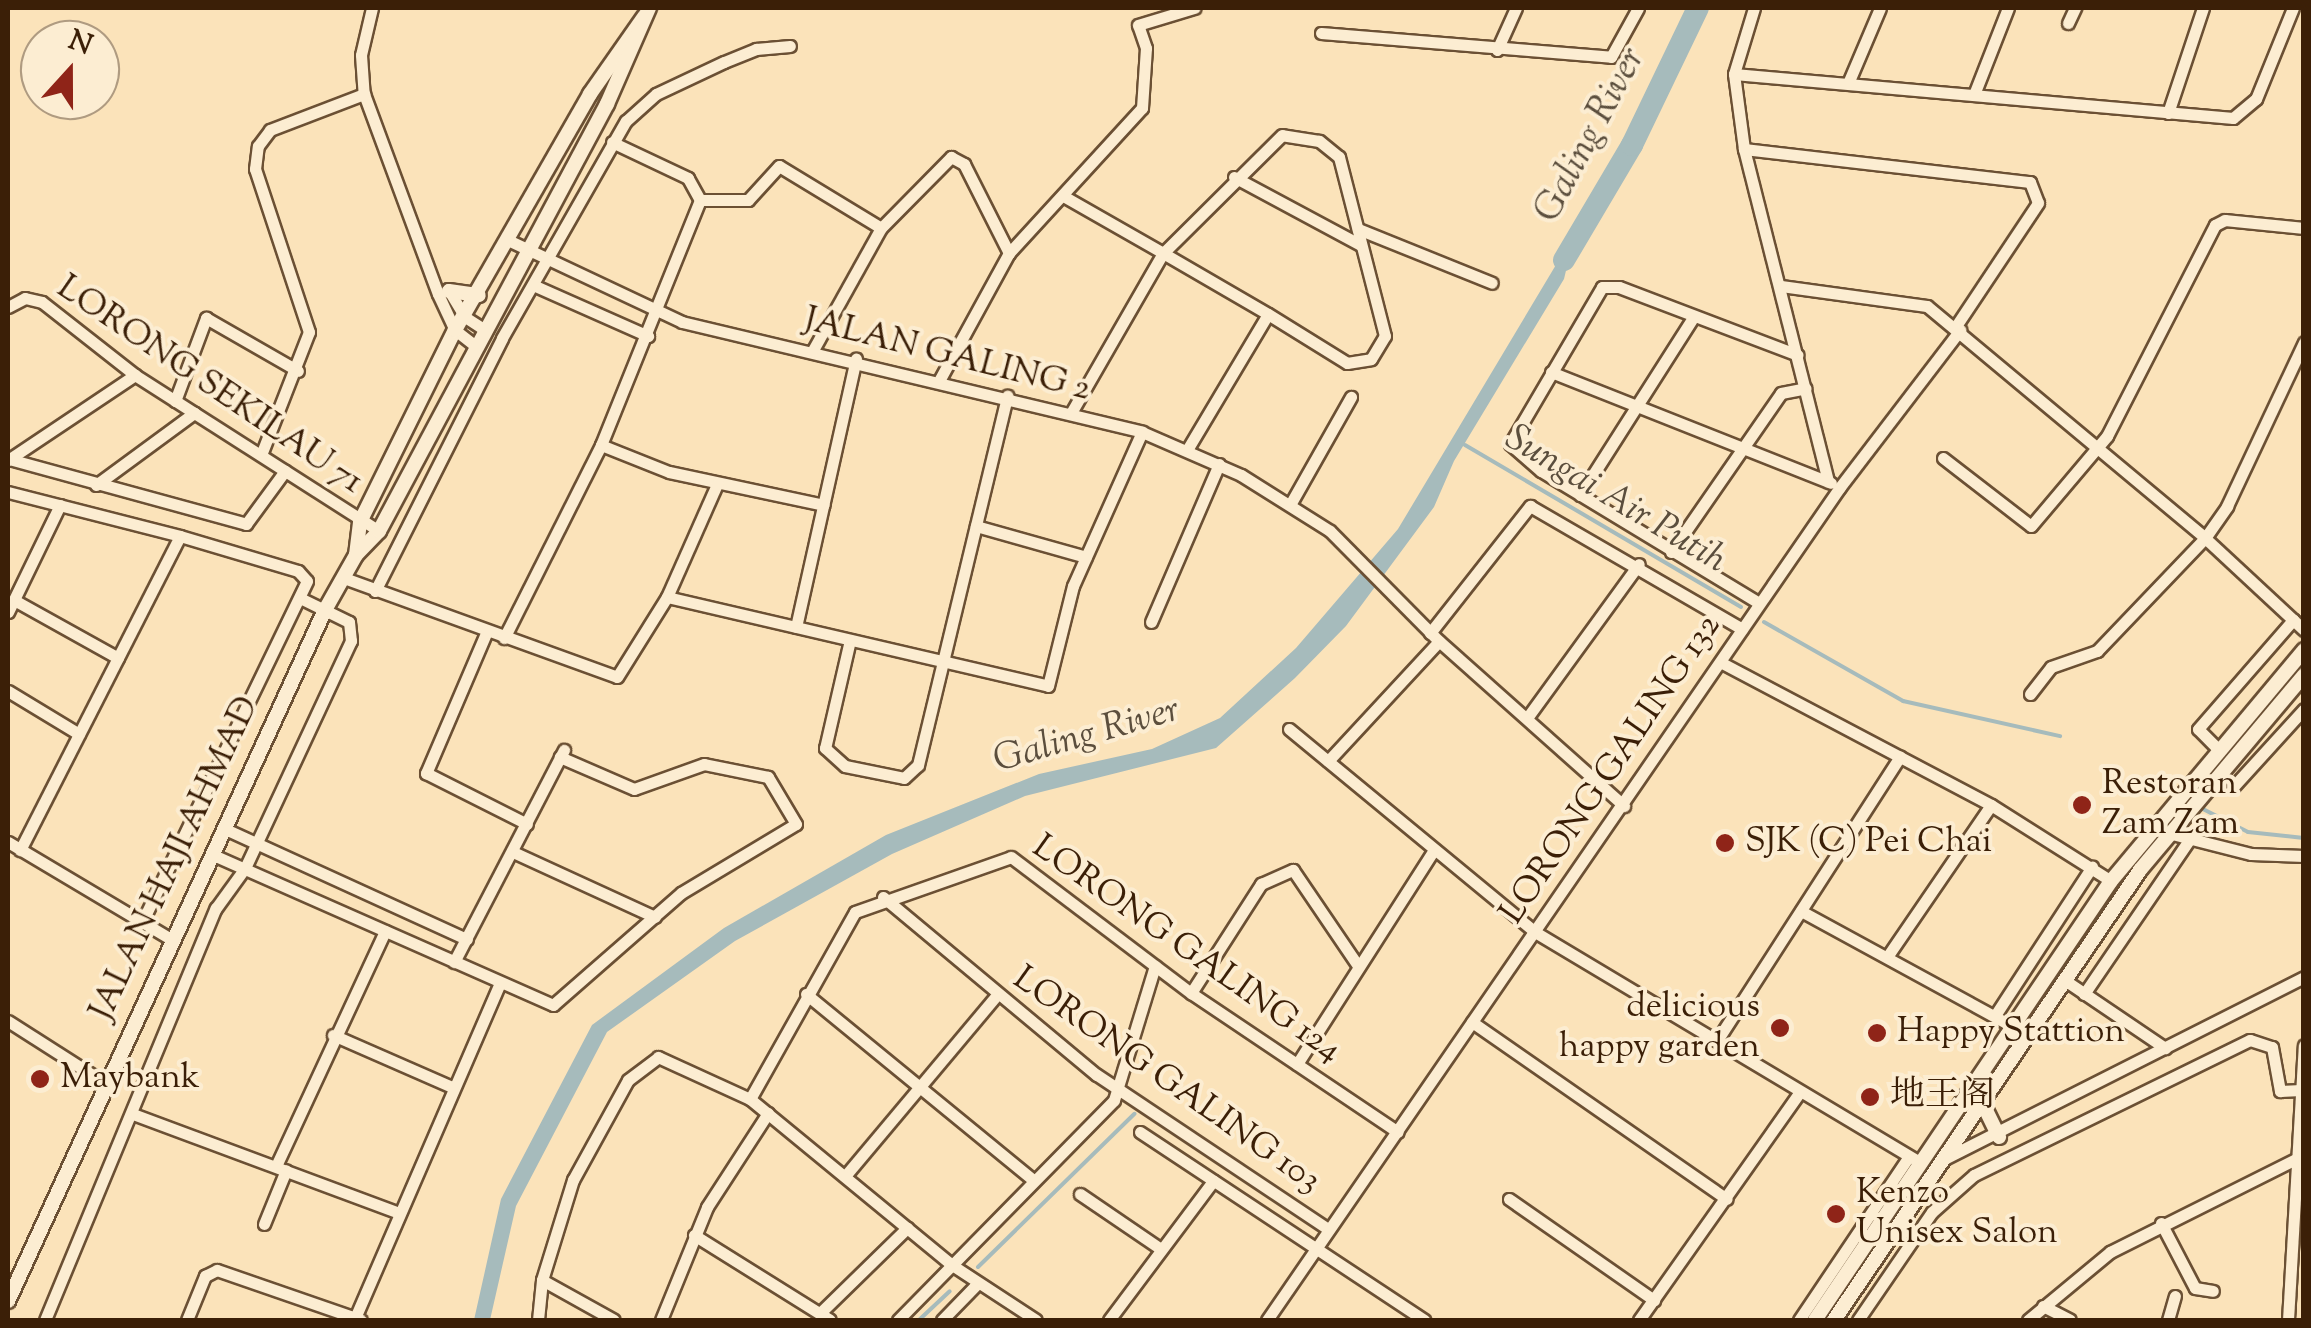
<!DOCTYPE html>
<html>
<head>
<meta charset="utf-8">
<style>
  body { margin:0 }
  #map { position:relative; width:2311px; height:1328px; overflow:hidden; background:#fbe3ba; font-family:"Sorts Mill Goudy","Noto Serif SC",serif }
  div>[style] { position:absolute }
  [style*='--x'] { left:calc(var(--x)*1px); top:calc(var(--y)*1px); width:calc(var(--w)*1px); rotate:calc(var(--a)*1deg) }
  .water>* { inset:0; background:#a6bbbc }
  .stream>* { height:4px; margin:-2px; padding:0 2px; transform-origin:2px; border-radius:2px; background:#a6bbbc }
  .river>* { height:22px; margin:-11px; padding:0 11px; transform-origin:11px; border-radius:11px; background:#a6bbbc }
  .roads { filter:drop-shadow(2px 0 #6b5034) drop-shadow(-2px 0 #6b5034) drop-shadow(0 2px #6b5034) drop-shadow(0 -2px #6b5034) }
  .minor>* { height:11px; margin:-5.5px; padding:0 5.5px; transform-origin:5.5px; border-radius:5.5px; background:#fcedd2 }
  .tertiary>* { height:14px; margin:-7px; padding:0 7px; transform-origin:7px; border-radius:7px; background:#fcedd2 }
  .dots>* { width:28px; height:28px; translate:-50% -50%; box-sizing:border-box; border:5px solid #fcedd2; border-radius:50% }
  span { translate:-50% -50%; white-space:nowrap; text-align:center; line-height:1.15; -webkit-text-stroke:8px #fcedd2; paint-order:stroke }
  .street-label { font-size:35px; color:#3b1f07 }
  .poi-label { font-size:35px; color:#3b1f07 }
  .left { translate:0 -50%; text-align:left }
  .right { translate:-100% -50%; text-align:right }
  .water-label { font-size:38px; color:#5b4e3d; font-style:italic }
  .frame { position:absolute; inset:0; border:10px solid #3b1f07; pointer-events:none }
  .north { position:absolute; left:20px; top:20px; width:100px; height:100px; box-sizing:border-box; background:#fcedd2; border:2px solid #af9b81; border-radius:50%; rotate:21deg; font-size:28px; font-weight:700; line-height:40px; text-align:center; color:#3b1f07 }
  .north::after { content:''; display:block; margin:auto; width:35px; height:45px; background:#8f2418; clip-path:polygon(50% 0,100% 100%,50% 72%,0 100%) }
</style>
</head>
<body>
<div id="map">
  <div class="water">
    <i style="clip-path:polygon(1575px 233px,1564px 279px,1454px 461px,1434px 507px,1346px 626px,1295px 678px,1216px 748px,1025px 796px,892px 854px,735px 941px,607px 1032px,516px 1206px,490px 1320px,474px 1320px,501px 1199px,592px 1025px,724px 928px,886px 835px,1039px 774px,1152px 749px,1220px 718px,1296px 648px,1398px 529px)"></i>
  </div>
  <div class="stream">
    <i style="--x:1465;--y:445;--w:320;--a:30.4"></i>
    <i style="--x:1764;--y:622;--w:160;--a:29.6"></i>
    <i style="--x:1903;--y:701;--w:161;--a:12.6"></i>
    <i style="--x:2199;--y:807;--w:55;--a:27"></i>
    <i style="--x:2248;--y:832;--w:56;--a:6.1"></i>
    <i style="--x:978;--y:1267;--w:219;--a:-44.4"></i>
    <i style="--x:919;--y:1320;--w:42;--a:-43.1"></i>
  </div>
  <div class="river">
    <i style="--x:1564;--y:260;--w:134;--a:-59.4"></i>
    <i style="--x:1632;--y:145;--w:152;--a:-64.3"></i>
  </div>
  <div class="roads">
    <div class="minor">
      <i style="--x:372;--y:8;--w:48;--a:103.2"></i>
      <i style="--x:361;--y:55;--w:39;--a:86"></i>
      <i style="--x:364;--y:94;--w:213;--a:69.7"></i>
      <i style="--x:438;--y:294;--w:40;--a:65"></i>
      <i style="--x:455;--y:330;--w:23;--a:38"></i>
      <i style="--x:1754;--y:8;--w:69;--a:106.9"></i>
      <i style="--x:1734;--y:74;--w:76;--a:82.4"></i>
      <i style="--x:1744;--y:149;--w:343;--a:75.8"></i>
      <i style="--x:2068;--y:23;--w:17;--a:-65"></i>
      <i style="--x:1321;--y:33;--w:291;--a:4.7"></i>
      <i style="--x:1611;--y:57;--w:56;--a:-61.1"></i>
      <i style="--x:1497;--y:50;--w:46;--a:-65.7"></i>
      <i style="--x:1734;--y:74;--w:501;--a:5.04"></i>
      <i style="--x:2233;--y:118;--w:30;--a:-40"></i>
      <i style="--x:2256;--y:99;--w:98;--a:-67.9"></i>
      <i style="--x:1849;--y:81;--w:79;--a:-67"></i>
      <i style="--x:1975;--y:92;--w:90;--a:-68.6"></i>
      <i style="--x:2168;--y:113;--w:111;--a:-71.6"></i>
      <i style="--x:1744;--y:149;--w:288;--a:6.6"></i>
      <i style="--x:2030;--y:182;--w:22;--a:69"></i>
      <i style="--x:2038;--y:203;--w:148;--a:123.7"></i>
      <i style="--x:1234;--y:177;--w:144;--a:28.2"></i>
      <i style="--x:1065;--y:197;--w:113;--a:29.7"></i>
      <i style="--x:1163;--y:253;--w:121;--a:30.2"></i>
      <i style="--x:1268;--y:314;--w:93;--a:31.8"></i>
      <i style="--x:1347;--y:363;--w:24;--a:-9"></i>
      <i style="--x:1371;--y:359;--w:27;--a:-59"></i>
      <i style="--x:1385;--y:336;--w:185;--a:-104.4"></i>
      <i style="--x:1339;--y:157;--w:26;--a:-141"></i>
      <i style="--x:1319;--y:141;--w:37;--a:-171"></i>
      <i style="--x:1282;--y:135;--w:168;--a:135.2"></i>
      <i style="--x:1163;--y:253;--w:185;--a:119.9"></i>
      <i style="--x:700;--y:200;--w:48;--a:0"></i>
      <i style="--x:748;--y:200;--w:46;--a:-47.6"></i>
      <i style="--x:779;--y:166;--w:119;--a:31.3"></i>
      <i style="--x:1358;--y:229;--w:144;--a:21.9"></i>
      <i style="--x:510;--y:241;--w:190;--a:25.2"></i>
      <i style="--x:682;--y:322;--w:473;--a:13.4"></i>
      <i style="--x:1142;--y:432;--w:108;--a:23.5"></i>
      <i style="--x:1241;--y:475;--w:105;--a:32.2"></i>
      <i style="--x:1330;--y:531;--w:155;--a:45.3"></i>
      <i style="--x:1439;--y:641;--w:248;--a:41.7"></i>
      <i style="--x:533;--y:285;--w:126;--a:23.9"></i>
      <i style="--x:1781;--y:286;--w:147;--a:7.8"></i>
      <i style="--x:1927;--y:306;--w:362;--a:39.8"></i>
      <i style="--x:2205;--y:538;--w:135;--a:42.9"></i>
      <i style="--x:448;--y:289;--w:33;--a:59"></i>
      <i style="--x:465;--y:317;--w:20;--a:33"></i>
      <i style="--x:8;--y:307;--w:19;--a:-28"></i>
      <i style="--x:25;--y:298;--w:17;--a:13"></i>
      <i style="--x:42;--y:302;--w:118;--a:38.1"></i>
      <i style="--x:135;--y:375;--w:290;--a:32.6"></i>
      <i style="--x:813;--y:350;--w:140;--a:-60.9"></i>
      <i style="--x:881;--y:228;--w:100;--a:-45.4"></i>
      <i style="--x:951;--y:157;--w:15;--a:28"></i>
      <i style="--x:964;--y:164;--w:100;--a:63.2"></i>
      <i style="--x:1551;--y:372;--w:301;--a:21.6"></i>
      <i style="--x:940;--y:379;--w:144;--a:-61.3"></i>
      <i style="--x:1009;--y:253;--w:197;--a:-47.5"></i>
      <i style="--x:1142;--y:108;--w:60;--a:-86.2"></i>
      <i style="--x:1146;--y:48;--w:24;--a:-109"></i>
      <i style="--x:1138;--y:25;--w:59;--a:-16.9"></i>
      <i style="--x:175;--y:401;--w:89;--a:-69.5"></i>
      <i style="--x:206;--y:318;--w:106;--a:29.9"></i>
      <i style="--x:601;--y:445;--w:73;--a:21.7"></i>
      <i style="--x:669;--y:472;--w:158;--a:12"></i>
      <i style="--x:1187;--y:450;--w:158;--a:-59.2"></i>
      <i style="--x:261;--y:455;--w:132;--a:-68.7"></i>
      <i style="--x:309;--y:332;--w:172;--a:-108.3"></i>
      <i style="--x:255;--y:169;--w:23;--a:-83"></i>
      <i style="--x:258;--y:146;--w:20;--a:-53"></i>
      <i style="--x:270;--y:130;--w:101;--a:-21"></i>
      <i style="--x:1943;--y:458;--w:111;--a:37.7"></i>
      <i style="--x:2031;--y:526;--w:118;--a:-49.8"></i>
      <i style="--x:2107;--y:436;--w:237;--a:-62.9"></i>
      <i style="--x:2215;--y:225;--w:11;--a:-27"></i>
      <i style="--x:2225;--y:220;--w:79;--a:5.8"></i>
      <i style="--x:9;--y:459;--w:246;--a:15.3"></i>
      <i style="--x:246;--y:524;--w:66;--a:-53.7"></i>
      <i style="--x:8;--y:460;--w:153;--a:-33.8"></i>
      <i style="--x:96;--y:485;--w:122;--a:-36.3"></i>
      <i style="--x:8;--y:492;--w:178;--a:14.3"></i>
      <i style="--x:180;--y:536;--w:123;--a:16.5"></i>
      <i style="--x:298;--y:571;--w:13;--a:48"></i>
      <i style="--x:307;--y:581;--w:379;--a:115.8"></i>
      <i style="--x:1580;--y:495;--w:212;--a:-57.5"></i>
      <i style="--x:1291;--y:503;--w:122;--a:-60.5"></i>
      <i style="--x:976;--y:526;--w:114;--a:15.7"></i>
      <i style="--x:1671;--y:552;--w:193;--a:-55.3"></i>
      <i style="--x:1781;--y:393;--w:25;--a:-11"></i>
      <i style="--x:344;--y:578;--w:290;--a:19.9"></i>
      <i style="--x:617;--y:677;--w:94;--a:-58"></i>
      <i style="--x:667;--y:597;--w:124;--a:-66.1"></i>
      <i style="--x:375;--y:591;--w:283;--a:-63.3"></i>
      <i style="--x:502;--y:338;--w:250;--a:-60.3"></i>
      <i style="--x:626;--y:121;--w:40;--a:-42"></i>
      <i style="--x:656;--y:94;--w:75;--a:-25.2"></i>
      <i style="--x:724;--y:62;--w:35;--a:-22"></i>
      <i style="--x:756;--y:49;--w:34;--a:-5"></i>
      <i style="--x:667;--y:597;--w:391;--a:13.1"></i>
      <i style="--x:1048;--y:686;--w:103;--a:-76"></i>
      <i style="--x:1073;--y:586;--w:169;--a:-65.9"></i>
      <i style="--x:14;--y:600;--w:119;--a:29.1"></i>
      <i style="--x:1759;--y:603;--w:255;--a:-148.8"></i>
      <i style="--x:1541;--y:471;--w:41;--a:-138.9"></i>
      <i style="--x:1510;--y:444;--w:182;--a:-59.6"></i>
      <i style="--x:1602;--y:287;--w:17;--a:0"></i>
      <i style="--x:1619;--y:287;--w:191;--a:20.8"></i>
      <i style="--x:8;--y:612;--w:119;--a:-64.1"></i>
      <i style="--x:1151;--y:622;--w:172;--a:-66.7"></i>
      <i style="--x:796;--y:627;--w:275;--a:-77.4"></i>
      <i style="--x:487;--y:631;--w:155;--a:113.2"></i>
      <i style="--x:426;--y:773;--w:113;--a:26.8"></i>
      <i style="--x:1430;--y:633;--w:162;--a:-51.8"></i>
      <i style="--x:1530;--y:506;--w:245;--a:30.1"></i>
      <i style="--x:504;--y:638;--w:216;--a:-63.3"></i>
      <i style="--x:601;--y:445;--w:264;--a:-68"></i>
      <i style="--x:700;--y:200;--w:25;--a:-119"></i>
      <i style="--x:688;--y:178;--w:84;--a:-154.7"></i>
      <i style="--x:850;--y:640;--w:111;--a:103"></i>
      <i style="--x:825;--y:748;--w:27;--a:42"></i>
      <i style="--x:845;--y:766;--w:60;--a:11.5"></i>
      <i style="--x:904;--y:778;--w:19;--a:-43"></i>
      <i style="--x:918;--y:765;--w:380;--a:-76.4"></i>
      <i style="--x:1722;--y:663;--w:304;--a:27.8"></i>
      <i style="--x:1991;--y:805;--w:142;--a:32.3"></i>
      <i style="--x:8;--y:691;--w:83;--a:31.2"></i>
      <i style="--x:2030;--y:694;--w:34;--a:-52"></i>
      <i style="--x:2051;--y:667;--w:49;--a:-19.2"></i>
      <i style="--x:2097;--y:651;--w:156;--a:-46.3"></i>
      <i style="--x:2205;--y:538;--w:39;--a:-55"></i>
      <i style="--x:2227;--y:506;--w:181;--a:-64.8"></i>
      <i style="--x:1527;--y:718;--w:190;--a:-54"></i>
      <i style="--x:1289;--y:729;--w:319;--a:39.5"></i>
      <i style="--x:1535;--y:932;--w:450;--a:30.9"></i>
      <i style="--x:2218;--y:749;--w:28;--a:-135"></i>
      <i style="--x:2198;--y:729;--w:145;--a:-48.9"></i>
      <i style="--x:1328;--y:761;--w:163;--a:-47.2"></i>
      <i style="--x:2233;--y:787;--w:105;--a:-47.7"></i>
      <i style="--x:223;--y:828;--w:268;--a:24.5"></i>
      <i style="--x:2168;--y:833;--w:86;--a:14.2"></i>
      <i style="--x:2251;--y:854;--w:53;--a:2.2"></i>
      <i style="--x:8;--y:842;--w:190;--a:30.8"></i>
      <i style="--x:20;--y:850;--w:352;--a:-63"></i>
      <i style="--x:513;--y:852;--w:156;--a:24.6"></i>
      <i style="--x:211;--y:854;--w:374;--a:23.8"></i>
      <i style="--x:553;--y:1005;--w:170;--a:-41.2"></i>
      <i style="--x:681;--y:893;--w:134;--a:-31"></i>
      <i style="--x:796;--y:824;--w:55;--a:-120.8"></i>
      <i style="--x:768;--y:777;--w:65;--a:-168.5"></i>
      <i style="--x:704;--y:764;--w:74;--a:160.3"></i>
      <i style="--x:634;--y:789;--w:81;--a:-156.6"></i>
      <i style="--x:883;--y:897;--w:278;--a:39.8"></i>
      <i style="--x:1097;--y:1075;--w:278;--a:33.7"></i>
      <i style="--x:1801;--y:911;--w:243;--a:28.6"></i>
      <i style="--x:1887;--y:957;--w:184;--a:-55.6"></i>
      <i style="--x:454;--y:962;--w:239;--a:-62.6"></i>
      <i style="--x:2066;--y:981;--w:120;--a:34.1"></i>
      <i style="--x:1191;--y:993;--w:130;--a:-57.3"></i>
      <i style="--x:1261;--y:884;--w:35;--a:-24"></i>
      <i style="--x:1293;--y:870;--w:114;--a:55.8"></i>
      <i style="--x:806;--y:994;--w:292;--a:39.3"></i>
      <i style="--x:2084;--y:994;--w:186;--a:-55.7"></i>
      <i style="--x:1996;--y:1014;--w:176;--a:-56.9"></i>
      <i style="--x:8;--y:1021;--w:115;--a:32.6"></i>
      <i style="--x:1472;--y:1022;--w:310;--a:34.8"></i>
      <i style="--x:333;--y:1035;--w:130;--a:23.6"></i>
      <i style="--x:1718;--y:1039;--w:336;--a:-57.2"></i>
      <i style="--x:1297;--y:1064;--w:250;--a:-57.4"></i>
      <i style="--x:750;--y:1099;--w:214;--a:-60.7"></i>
      <i style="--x:855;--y:912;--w:165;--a:-19.4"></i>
      <i style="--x:1011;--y:857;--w:226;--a:37.1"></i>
      <i style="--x:1191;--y:993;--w:249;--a:33.9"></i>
      <i style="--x:133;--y:1114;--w:281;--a:20.4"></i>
      <i style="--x:1140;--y:1132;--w:341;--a:33.5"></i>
      <i style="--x:1942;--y:1160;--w:406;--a:-26.8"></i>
      <i style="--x:276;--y:1166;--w:259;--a:-65.1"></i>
      <i style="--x:845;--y:1176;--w:235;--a:-50"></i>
      <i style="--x:1080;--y:1194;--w:98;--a:34.2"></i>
      <i style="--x:1509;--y:1199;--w:177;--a:34.9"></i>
      <i style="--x:2161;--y:1223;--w:73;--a:62.4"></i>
      <i style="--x:2195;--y:1288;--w:18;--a:9"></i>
      <i style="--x:264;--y:1224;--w:58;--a:-67.8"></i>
      <i style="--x:694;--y:1235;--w:160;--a:32"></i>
      <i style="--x:542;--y:1280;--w:82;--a:29.1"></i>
      <i style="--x:2043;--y:1306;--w:30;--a:27"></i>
      <i style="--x:820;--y:1313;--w:122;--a:-44.3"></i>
      <i style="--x:355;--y:1318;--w:365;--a:-66.6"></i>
      <i style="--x:45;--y:1320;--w:446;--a:-67.5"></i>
      <i style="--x:216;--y:908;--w:49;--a:-54.1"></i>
      <i style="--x:245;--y:868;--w:251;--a:-65"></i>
      <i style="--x:351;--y:641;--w:19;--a:-96"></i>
      <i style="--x:349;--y:622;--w:52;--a:-153.9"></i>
      <i style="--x:187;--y:1320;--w:48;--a:-67.8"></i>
      <i style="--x:205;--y:1276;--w:13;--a:-27"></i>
      <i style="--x:217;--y:1270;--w:152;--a:19.1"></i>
      <i style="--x:538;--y:1320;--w:40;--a:-84.3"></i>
      <i style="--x:542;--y:1280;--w:105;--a:-72.8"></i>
      <i style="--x:573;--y:1180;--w:114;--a:-61.2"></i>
      <i style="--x:628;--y:1080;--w:38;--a:-37"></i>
      <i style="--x:658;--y:1057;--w:101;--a:24.5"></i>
      <i style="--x:750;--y:1099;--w:261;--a:39.4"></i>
      <i style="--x:952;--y:1265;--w:100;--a:33.2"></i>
      <i style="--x:661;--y:1320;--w:122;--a:-67.8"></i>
      <i style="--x:707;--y:1207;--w:112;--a:-57"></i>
      <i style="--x:898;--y:1320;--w:308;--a:-45.5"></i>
      <i style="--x:1114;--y:1100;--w:140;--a:-73"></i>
      <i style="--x:942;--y:1320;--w:50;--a:-45.8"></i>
      <i style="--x:1109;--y:1320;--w:174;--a:-53.2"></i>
      <i style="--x:1267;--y:1320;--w:1011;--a:-55.48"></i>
      <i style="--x:1840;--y:487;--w:198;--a:-52.6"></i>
      <i style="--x:1639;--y:1320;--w:279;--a:-54.8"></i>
      <i style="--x:1799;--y:1320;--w:194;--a:-56.1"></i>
      <i style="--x:1858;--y:1320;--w:131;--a:-55.6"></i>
      <i style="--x:1932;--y:1212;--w:56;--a:-41.4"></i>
      <i style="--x:1974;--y:1175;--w:307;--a:-26.1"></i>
      <i style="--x:2250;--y:1040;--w:23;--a:18"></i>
      <i style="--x:2272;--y:1047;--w:45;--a:79.7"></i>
      <i style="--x:2280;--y:1091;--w:21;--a:-3"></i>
      <i style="--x:2028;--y:1320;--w:107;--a:-39.7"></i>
      <i style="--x:2110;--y:1252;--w:208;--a:-26.6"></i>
      <i style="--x:2168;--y:1320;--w:25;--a:-74"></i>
      <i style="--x:2288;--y:1320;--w:275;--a:-86.7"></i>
    </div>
    <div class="tertiary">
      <i style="--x:449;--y:291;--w:30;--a:8"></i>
      <i style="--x:356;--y:555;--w:33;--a:-83"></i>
      <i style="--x:360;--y:522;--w:214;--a:-63.7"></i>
      <i style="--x:455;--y:330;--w:272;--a:-60.2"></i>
      <i style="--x:590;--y:94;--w:94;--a:-55"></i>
      <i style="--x:1982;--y:1102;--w:39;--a:64"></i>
      <i style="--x:8;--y:1301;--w:760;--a:-65.36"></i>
      <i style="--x:325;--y:610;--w:63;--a:-60.6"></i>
      <i style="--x:356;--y:555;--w:33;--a:-46"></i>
      <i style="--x:379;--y:531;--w:484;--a:-61.9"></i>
      <i style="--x:607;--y:104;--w:105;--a:-66.4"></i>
      <i style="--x:1815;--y:1320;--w:529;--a:-56.01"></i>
      <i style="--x:2111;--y:881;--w:301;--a:-50.1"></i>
      <i style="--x:1834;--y:1320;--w:544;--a:-55.78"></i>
      <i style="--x:2140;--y:870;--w:255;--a:-49.9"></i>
    </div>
  </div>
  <div class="dots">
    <i style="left:2082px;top:805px;background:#8f2418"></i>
    <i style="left:1725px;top:843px;background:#8f2418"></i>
    <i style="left:1780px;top:1028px;background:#8f2418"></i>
    <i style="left:1877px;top:1033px;background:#8f2418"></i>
    <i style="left:40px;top:1079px;background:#8f2418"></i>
    <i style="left:1870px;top:1097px;background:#8f2418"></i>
    <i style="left:1836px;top:1214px;background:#8f2418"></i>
  </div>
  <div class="street-label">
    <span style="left:947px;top:356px;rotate:14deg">JALAN GALING 2</span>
    <span style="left:209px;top:386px;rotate:34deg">LORONG SEKILAU 71</span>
    <span style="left:1612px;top:770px;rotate:-56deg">LORONG GALING 132</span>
    <span style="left:176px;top:859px;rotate:-65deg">JALAN HAJI AHMAD</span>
    <span style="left:1186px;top:950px;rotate:35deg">LORONG GALING 124</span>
    <span style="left:1166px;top:1081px;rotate:35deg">LORONG GALING 103</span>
  </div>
  <div class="poi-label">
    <span class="left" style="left:2102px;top:805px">Restoran<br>Zam Zam</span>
    <span class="left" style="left:1745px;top:843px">SJK (C) Pei Chai</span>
    <span class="right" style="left:1760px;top:1028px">delicious<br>happy garden</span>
    <span class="left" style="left:1897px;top:1033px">Happy Stattion</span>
    <span class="left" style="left:60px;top:1079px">Maybank</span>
    <span class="left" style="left:1890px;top:1097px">地王阁</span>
    <span class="left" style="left:1856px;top:1214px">Kenzo<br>Unisex Salon</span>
  </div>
  <div class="water-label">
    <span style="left:1592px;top:136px;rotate:-62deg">Galing River</span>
    <span style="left:1615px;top:501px;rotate:31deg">Sungai Air Putih</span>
    <span style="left:1087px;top:737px;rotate:-16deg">Galing River</span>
  </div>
  <div class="frame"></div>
  <div class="north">N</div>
</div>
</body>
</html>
